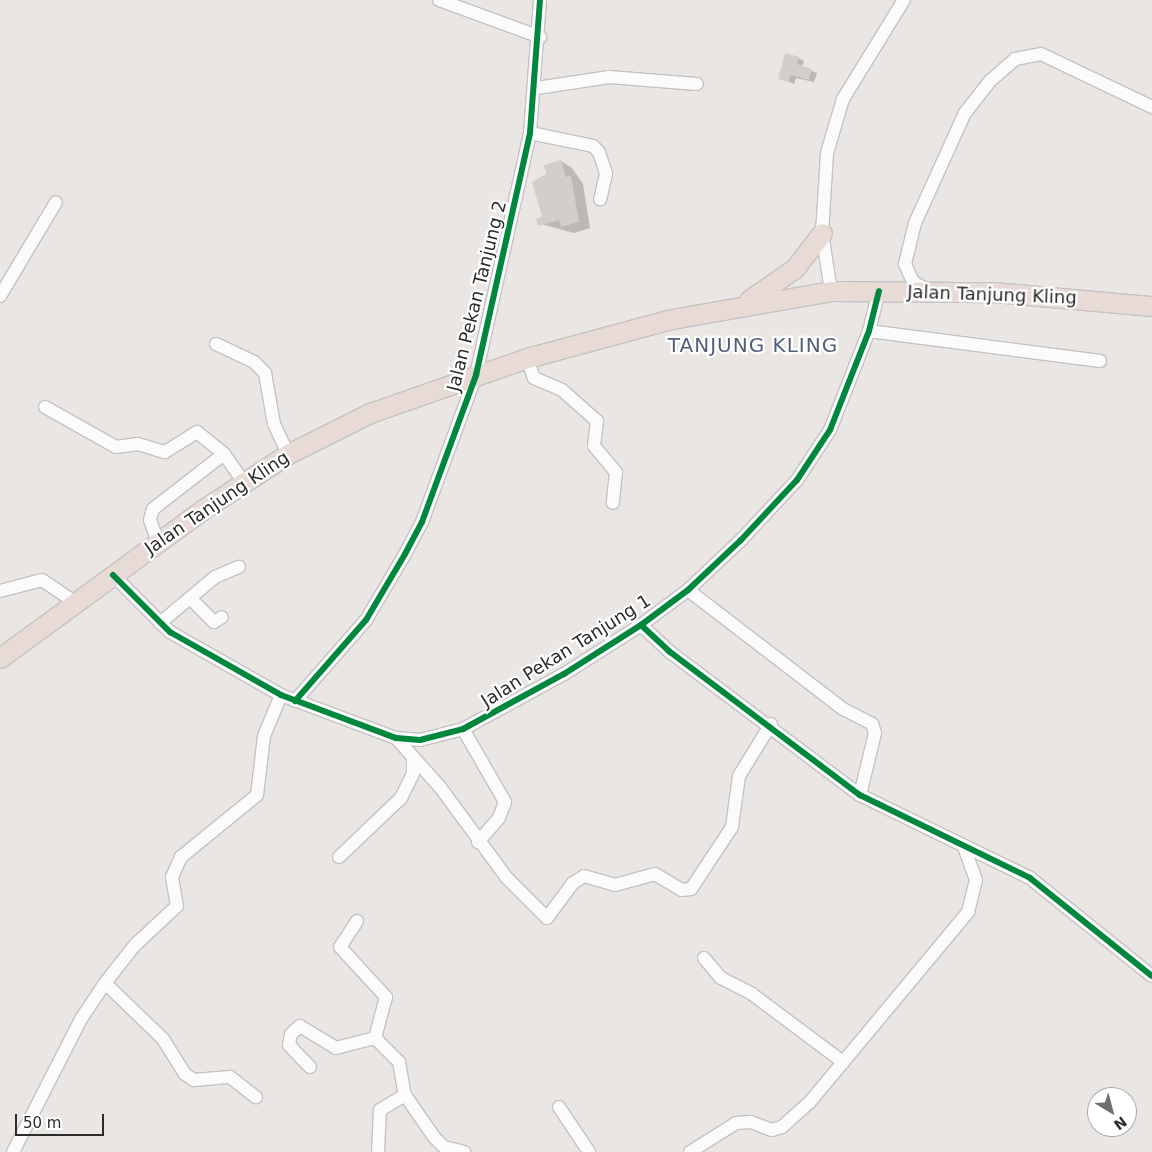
<!DOCTYPE html>
<html>
<head>
<meta charset="utf-8">
<style>
  body { margin:0 }
  #map { position:relative; width:1152px; height:1152px; overflow:hidden; background:#eae6e3; font-family:"DejaVu Sans",sans-serif }
  div>[style] { position:absolute }
  [style*='--x'] { left:calc(var(--x)*1px); top:calc(var(--y)*1px); width:calc(var(--w)*1px); rotate:calc(var(--a)*1deg) }
  .shadow>* { inset:0; background:#0003 }
  .building>* { inset:0; background:#d1cecc }
  .roads { filter:drop-shadow(1px 0 #c4c3c3) drop-shadow(-1px 0 #c4c3c3) drop-shadow(0 1px #c4c3c3) drop-shadow(0 -1px #c4c3c3) }
  .minor>* { height:12px; margin:-6px; padding:0 6px; transform-origin:6px; border-radius:6px; background:#fcfbfb }
  .highway>* { height:19px; margin:-9.5px; padding:0 9.5px; transform-origin:9.5px; border-radius:9.5px; background:#e8dbd6 }
  .cycleway>* { height:6px; margin:-3px; padding:0 3px; transform-origin:3px; border-radius:3px; background:#00873e }
  span { translate:-50% -50%; white-space:nowrap; text-align:center; line-height:1.15; -webkit-text-stroke:4.5px #fff; paint-order:stroke }
  .street-label { font-size:18px; color:#2c2c2c }
  .quarter-label { font-size:20px; color:#505e7a; letter-spacing:1px }
  .north { position:absolute; left:1087px; top:1087px; width:50px; height:50px; box-sizing:border-box; background:#fff; border:1px solid #ababab; border-radius:50%; rotate:143deg; font-size:14px; font-weight:700; line-height:20px; text-align:center; color:#2c2c2c }
  .north::after { content:''; display:block; margin:auto; width:18px; height:22px; background:#6e6d6c; clip-path:polygon(50% 0,100% 100%,50% 72%,0 100%) }
  .scale { position:absolute; left:15px; top:1114px; width:89px; height:22px; box-sizing:border-box; border:2px solid #2c2c2c; border-top:0; padding-left:6px; font-size:15px; line-height:18px; white-space:nowrap; color:#2c2c2c; -webkit-text-stroke:4px #fff; paint-order:stroke }
</style>
</head>
<body>
<div id="map">
  <div class="shadow">
    <i style="clip-path:polygon(798px 58px,804px 61px,802px 67px,817px 73px,814px 82px,796px 78px,794px 84px,780px 78px)"></i>
    <i style="clip-path:polygon(561px 161px,572px 168px,583px 184px,590px 228px,574px 233px,537px 223px,543px 216px,548px 174px)"></i>
  </div>
  <div class="building">
    <i style="clip-path:polygon(785px 53px,799px 57px,797px 64px,812px 69px,809px 80px,790px 75px,789px 82px,778px 79px)"></i>
    <i style="clip-path:polygon(561px 160px,566px 177px,571px 176px,579px 222px,561px 227px,559px 220px,538px 226px,536px 219px,542px 216px,532px 182px,546px 174px,544px 165px)"></i>
  </div>
  <div class="roads">
    <div class="minor">
      <i style="--x:439;--y:0;--w:108;--a:20.1"></i>
      <i style="--x:537;--y:88;--w:73;--a:-8.7"></i>
      <i style="--x:609;--y:77;--w:88;--a:4.5"></i>
      <i style="--x:530;--y:133;--w:64;--a:11.7"></i>
      <i style="--x:593;--y:146;--w:8;--a:45"></i>
      <i style="--x:599;--y:152;--w:23;--a:72"></i>
      <i style="--x:606;--y:174;--w:26;--a:103"></i>
      <i style="--x:927;--y:290;--w:16;--a:-150"></i>
      <i style="--x:913;--y:282;--w:20;--a:-114"></i>
      <i style="--x:905;--y:264;--w:42;--a:-76.3"></i>
      <i style="--x:915;--y:223;--w:121;--a:-65.6"></i>
      <i style="--x:965;--y:113;--w:41;--a:-52"></i>
      <i style="--x:990;--y:81;--w:33;--a:-41"></i>
      <i style="--x:1015;--y:59;--w:26;--a:-11"></i>
      <i style="--x:1041;--y:54;--w:123;--a:25.5"></i>
      <i style="--x:831;--y:291;--w:59;--a:-98.8"></i>
      <i style="--x:822;--y:233;--w:80;--a:-86.4"></i>
      <i style="--x:827;--y:153;--w:56;--a:-73.5"></i>
      <i style="--x:843;--y:99;--w:116;--a:-58.4"></i>
      <i style="--x:0;--y:296;--w:109;--a:-59.2"></i>
      <i style="--x:869;--y:331;--w:233;--a:7.4"></i>
      <i style="--x:216;--y:344;--w:42;--a:25.3"></i>
      <i style="--x:254;--y:362;--w:16;--a:45"></i>
      <i style="--x:265;--y:373;--w:52;--a:80"></i>
      <i style="--x:274;--y:424;--w:33;--a:65"></i>
      <i style="--x:527;--y:358;--w:21;--a:71"></i>
      <i style="--x:534;--y:378;--w:30;--a:23"></i>
      <i style="--x:562;--y:390;--w:47;--a:41.5"></i>
      <i style="--x:597;--y:421;--w:25;--a:97"></i>
      <i style="--x:594;--y:446;--w:34;--a:50"></i>
      <i style="--x:616;--y:472;--w:31;--a:96"></i>
      <i style="--x:45;--y:407;--w:81;--a:29.4"></i>
      <i style="--x:116;--y:447;--w:22;--a:-8"></i>
      <i style="--x:138;--y:444;--w:28;--a:17"></i>
      <i style="--x:165;--y:452;--w:38;--a:-32"></i>
      <i style="--x:197;--y:432;--w:35;--a:39"></i>
      <i style="--x:158;--y:542;--w:23;--a:-110"></i>
      <i style="--x:150;--y:520;--w:11;--a:-75"></i>
      <i style="--x:153;--y:509;--w:90;--a:-37.8"></i>
      <i style="--x:224;--y:454;--w:33;--a:55"></i>
      <i style="--x:113;--y:575;--w:81;--a:45"></i>
      <i style="--x:170;--y:632;--w:128;--a:29.6"></i>
      <i style="--x:281;--y:695;--w:123;--a:20.5"></i>
      <i style="--x:396;--y:738;--w:24;--a:5"></i>
      <i style="--x:420;--y:740;--w:44;--a:-14.3"></i>
      <i style="--x:463;--y:729;--w:115;--a:-28.6"></i>
      <i style="--x:564;--y:674;--w:91;--a:-32.5"></i>
      <i style="--x:641;--y:625;--w:59;--a:-36.7"></i>
      <i style="--x:688;--y:590;--w:73;--a:-43.3"></i>
      <i style="--x:741;--y:540;--w:82;--a:-47"></i>
      <i style="--x:797;--y:480;--w:60;--a:-56.6"></i>
      <i style="--x:830;--y:430;--w:106;--a:-68.5"></i>
      <i style="--x:869;--y:331;--w:41;--a:-76"></i>
      <i style="--x:688;--y:590;--w:195;--a:37.5"></i>
      <i style="--x:843;--y:709;--w:33;--a:27"></i>
      <i style="--x:872;--y:724;--w:9;--a:72"></i>
      <i style="--x:875;--y:733;--w:64;--a:103.6"></i>
      <i style="--x:0;--y:591;--w:43;--a:-14.7"></i>
      <i style="--x:42;--y:580;--w:40;--a:34"></i>
      <i style="--x:190;--y:598;--w:34;--a:45"></i>
      <i style="--x:214;--y:622;--w:9;--a:-32"></i>
      <i style="--x:160;--y:623;--w:72;--a:-39.9"></i>
      <i style="--x:215;--y:577;--w:26;--a:-23"></i>
      <i style="--x:641;--y:625;--w:40;--a:43"></i>
      <i style="--x:670;--y:652;--w:238;--a:37"></i>
      <i style="--x:860;--y:795;--w:189;--a:26"></i>
      <i style="--x:1030;--y:878;--w:156;--a:38.8"></i>
      <i style="--x:295;--y:701;--w:108;--a:-48.8"></i>
      <i style="--x:366;--y:620;--w:77;--a:-59.4"></i>
      <i style="--x:405;--y:554;--w:36;--a:-62"></i>
      <i style="--x:422;--y:522;--w:157;--a:-69.8"></i>
      <i style="--x:476;--y:375;--w:248;--a:-77.4"></i>
      <i style="--x:530;--y:133;--w:133;--a:-85.7"></i>
      <i style="--x:463;--y:729;--w:84;--a:60.1"></i>
      <i style="--x:505;--y:802;--w:17;--a:111"></i>
      <i style="--x:499;--y:818;--w:32;--a:131"></i>
      <i style="--x:396;--y:738;--w:66;--a:48.1"></i>
      <i style="--x:440;--y:787;--w:112;--a:53.7"></i>
      <i style="--x:506;--y:877;--w:58;--a:45"></i>
      <i style="--x:547;--y:918;--w:44;--a:-53.4"></i>
      <i style="--x:573;--y:883;--w:13;--a:-32"></i>
      <i style="--x:584;--y:876;--w:32;--a:16"></i>
      <i style="--x:615;--y:885;--w:41;--a:-15.4"></i>
      <i style="--x:655;--y:874;--w:31;--a:31"></i>
      <i style="--x:682;--y:890;--w:9;--a:-6"></i>
      <i style="--x:691;--y:889;--w:74;--a:-56.5"></i>
      <i style="--x:732;--y:827;--w:51;--a:-82.2"></i>
      <i style="--x:739;--y:776;--w:61;--a:-58.4"></i>
      <i style="--x:339;--y:857;--w:86;--a:-43.6"></i>
      <i style="--x:401;--y:798;--w:28;--a:-64"></i>
      <i style="--x:413;--y:773;--w:16;--a:-90"></i>
      <i style="--x:357;--y:921;--w:31;--a:123"></i>
      <i style="--x:340;--y:947;--w:68;--a:47.4"></i>
      <i style="--x:386;--y:997;--w:42;--a:105"></i>
      <i style="--x:375;--y:1038;--w:34;--a:45"></i>
      <i style="--x:399;--y:1062;--w:34;--a:80"></i>
      <i style="--x:405;--y:1095;--w:51;--a:55.4"></i>
      <i style="--x:434;--y:1137;--w:14;--a:45"></i>
      <i style="--x:444;--y:1147;--w:21;--a:14"></i>
      <i style="--x:704;--y:958;--w:26;--a:50"></i>
      <i style="--x:721;--y:978;--w:35;--a:27"></i>
      <i style="--x:752;--y:994;--w:114;--a:36.8"></i>
      <i style="--x:105;--y:983;--w:81;--a:44"></i>
      <i style="--x:163;--y:1039;--w:41;--a:57.8"></i>
      <i style="--x:185;--y:1074;--w:11;--a:34"></i>
      <i style="--x:194;--y:1080;--w:36;--a:-5"></i>
      <i style="--x:230;--y:1077;--w:33;--a:38"></i>
      <i style="--x:310;--y:1067;--w:30;--a:-134"></i>
      <i style="--x:289;--y:1045;--w:11;--a:-80"></i>
      <i style="--x:291;--y:1034;--w:12;--a:-42"></i>
      <i style="--x:300;--y:1026;--w:42;--a:31.4"></i>
      <i style="--x:336;--y:1048;--w:40;--a:-14.4"></i>
      <i style="--x:559;--y:1107;--w:54;--a:56.3"></i>
      <i style="--x:13;--y:1152;--w:149;--a:-62.9"></i>
      <i style="--x:81;--y:1019;--w:43;--a:-56.3"></i>
      <i style="--x:105;--y:983;--w:48;--a:-51.7"></i>
      <i style="--x:135;--y:945;--w:57;--a:-42.9"></i>
      <i style="--x:177;--y:906;--w:29;--a:-100"></i>
      <i style="--x:172;--y:877;--w:22;--a:-66"></i>
      <i style="--x:181;--y:857;--w:98;--a:-39.2"></i>
      <i style="--x:257;--y:795;--w:59;--a:-83.2"></i>
      <i style="--x:264;--y:736;--w:44;--a:-67.5"></i>
      <i style="--x:378;--y:1152;--w:42;--a:-87.3"></i>
      <i style="--x:380;--y:1110;--w:29;--a:-31"></i>
      <i style="--x:690;--y:1152;--w:54;--a:-32.2"></i>
      <i style="--x:736;--y:1123;--w:15;--a:-4"></i>
      <i style="--x:751;--y:1122;--w:22;--a:21"></i>
      <i style="--x:772;--y:1130;--w:10;--a:-17"></i>
      <i style="--x:782;--y:1127;--w:36;--a:-42"></i>
      <i style="--x:809;--y:1103;--w:249;--a:-50.2"></i>
      <i style="--x:968;--y:912;--w:33;--a:-76"></i>
      <i style="--x:976;--y:880;--w:32;--a:-110"></i>
    </div>
    <div class="highway">
      <i style="--x:749;--y:300;--w:56;--a:-34.8"></i>
      <i style="--x:795;--y:268;--w:44;--a:-52.4"></i>
      <i style="--x:0;--y:658;--w:250;--a:-36.2"></i>
      <i style="--x:202;--y:510;--w:103;--a:-33.1"></i>
      <i style="--x:288;--y:454;--w:92;--a:-26.6"></i>
      <i style="--x:370;--y:413;--w:166;--a:-19.3"></i>
      <i style="--x:527;--y:358;--w:150;--a:-15.1"></i>
      <i style="--x:672;--y:319;--w:161;--a:-10"></i>
      <i style="--x:831;--y:291;--w:163;--a:0.4"></i>
      <i style="--x:994;--y:292;--w:159;--a:5.1"></i>
    </div>
  </div>
  <div class="cycleway">
    <i style="--x:113;--y:575;--w:81;--a:45"></i>
    <i style="--x:170;--y:632;--w:128;--a:29.6"></i>
    <i style="--x:281;--y:695;--w:123;--a:20.5"></i>
    <i style="--x:396;--y:738;--w:24;--a:5"></i>
    <i style="--x:420;--y:740;--w:44;--a:-14.3"></i>
    <i style="--x:463;--y:729;--w:115;--a:-28.6"></i>
    <i style="--x:564;--y:674;--w:91;--a:-32.5"></i>
    <i style="--x:641;--y:625;--w:59;--a:-36.7"></i>
    <i style="--x:688;--y:590;--w:73;--a:-43.3"></i>
    <i style="--x:741;--y:540;--w:82;--a:-47"></i>
    <i style="--x:797;--y:480;--w:60;--a:-56.6"></i>
    <i style="--x:830;--y:430;--w:106;--a:-68.5"></i>
    <i style="--x:869;--y:331;--w:41;--a:-76"></i>
    <i style="--x:641;--y:625;--w:40;--a:43"></i>
    <i style="--x:670;--y:652;--w:238;--a:37"></i>
    <i style="--x:860;--y:795;--w:189;--a:26"></i>
    <i style="--x:1030;--y:878;--w:156;--a:38.8"></i>
    <i style="--x:295;--y:701;--w:108;--a:-48.8"></i>
    <i style="--x:366;--y:620;--w:77;--a:-59.4"></i>
    <i style="--x:405;--y:554;--w:36;--a:-62"></i>
    <i style="--x:422;--y:522;--w:157;--a:-69.8"></i>
    <i style="--x:476;--y:375;--w:248;--a:-77.4"></i>
    <i style="--x:530;--y:133;--w:133;--a:-85.7"></i>
  </div>
  <div class="street-label">
    <span style="left:992px;top:295px;rotate:2deg">Jalan Tanjung Kling</span>
    <span style="left:477px;top:296px;rotate:-76deg">Jalan Pekan Tanjung 2</span>
    <span style="left:217px;top:503px;rotate:-34deg">Jalan Tanjung Kling</span>
    <span style="left:566px;top:651px;rotate:-32deg">Jalan Pekan Tanjung 1</span>
  </div>
  <div class="quarter-label">
    <span style="left:753px;top:345px">TANJUNG KLING</span>
  </div>
  <div class="north">N</div>
  <div class="scale">50 m</div>
</div>
</body>
</html>
